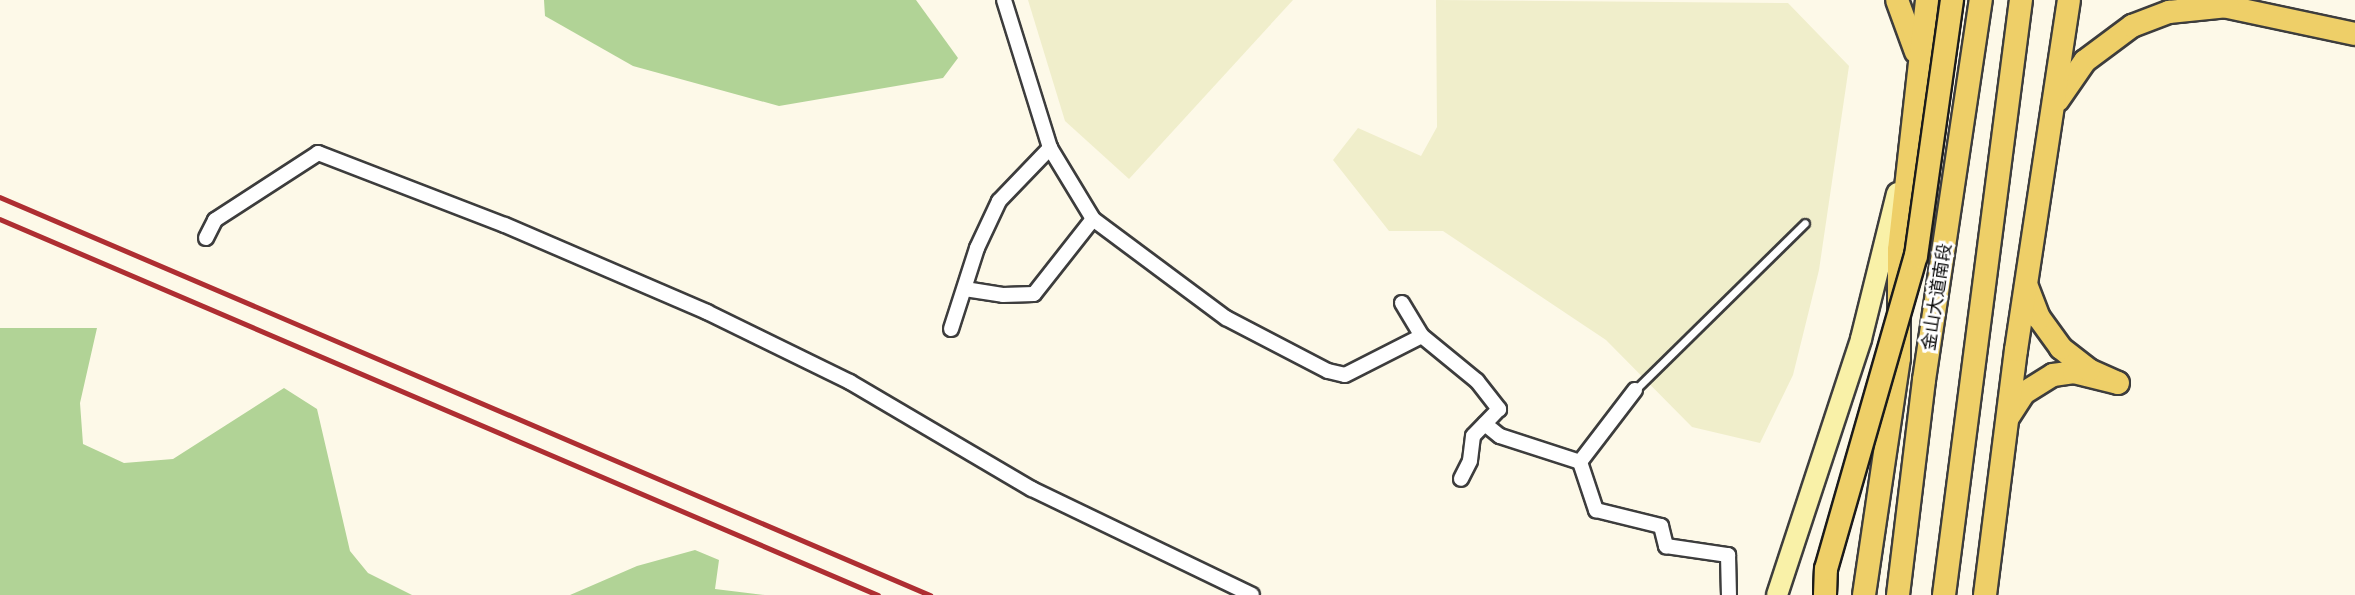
<!DOCTYPE html>
<html>
<head>
<meta charset="utf-8">
<style>
  body { margin:0 }
  #map { position:relative; width:2355px; height:595px; overflow:hidden; background:#fdf9e8; font-family:Bitter,"Noto Sans SC",serif }
  div>[style] { position:absolute }
  [style*='--x'] { left:calc(var(--x)*1px); top:calc(var(--y)*1px); width:calc(var(--w)*1px); rotate:calc(var(--a)*1deg) }
  .farmland>* { inset:0; background:#f0eecb }
  .forest>* { inset:0; background:#b1d396 }
  .roads { filter:drop-shadow(2px 0 #3d3d3d) drop-shadow(-2px 0 #3d3d3d) drop-shadow(0 2px #3d3d3d) drop-shadow(0 -2px #3d3d3d) }
  .lane>* { height:7px; margin:-3.5px; padding:0 3.5px; transform-origin:3.5px; border-radius:3.5px; background:#fff }
  .street>* { height:14px; margin:-7px; padding:0 7px; transform-origin:7px; border-radius:7px; background:#fff }
  .secondary>* { height:20px; margin:-10px; padding:0 10px; transform-origin:10px; border-radius:10px; background:#f9f1a8 }
  .primary>* { height:22px; margin:-11px; padding:0 11px; transform-origin:11px; border-radius:11px; background:#eecf68 }
  .rail>* { height:4.5px; margin:-2.25px; padding:0 2.25px; transform-origin:2.25px; border-radius:2.25px; background:#ae2e32 }
  .bridges { filter:drop-shadow(2px 0 #1b1b1b) drop-shadow(-2px 0 #1b1b1b) drop-shadow(0 2px #1b1b1b) drop-shadow(0 -2px #1b1b1b) }
  .primary-bridge>* { height:22px; margin:-11px; padding:0 11px; transform-origin:11px; border-radius:11px; background:#eecf68 }
  span { translate:-50% -50%; white-space:nowrap; text-align:center; line-height:1.15; -webkit-text-stroke:6px #fff; paint-order:stroke }
  .street-label { font-size:18px; color:#0a0a0a }
</style>
</head>
<body>
<div id="map">
  <div class="farmland">
    <i style="clip-path:polygon(1028px 0,1293px 0,1129px 179px,1065px 121px)"></i>
    <i style="clip-path:polygon(1436px 0,1788px 3px,1849px 66px,1819px 270px,1793px 375px,1760px 443px,1692px 427px,1606px 340px,1443px 231px,1389px 231px,1333px 160px,1358px 128px,1421px 156px,1437px 127px)"></i>
  </div>
  <div class="forest">
    <i style="clip-path:polygon(544px 0,916px 0,958px 58px,943px 78px,779px 106px,633px 66px,545px 16px)"></i>
    <i style="clip-path:polygon(0 328px,97px 328px,80px 403px,83px 444px,124px 463px,173px 459px,284px 388px,317px 409px,350px 551px,368px 573px,412px 595px,0 595px)"></i>
    <i style="clip-path:polygon(695px 550px,719px 560px,715px 589px,765px 595px,570px 595px,637px 566px)"></i>
  </div>
  <div class="roads">
    <div class="lane">
      <i style="--x:1635;--y:390;--w:238;--a:-44.5"></i>
    </div>
    <div class="street">
      <i style="--x:1004;--y:0;--w:155;--a:72.7"></i>
      <i style="--x:1050;--y:148;--w:83;--a:58.8"></i>
      <i style="--x:1093;--y:219;--w:166;--a:36.7"></i>
      <i style="--x:1226;--y:318;--w:115;--a:27.5"></i>
      <i style="--x:1328;--y:371;--w:17;--a:13"></i>
      <i style="--x:1345;--y:375;--w:86;--a:-26.9"></i>
      <i style="--x:1422;--y:336;--w:71;--a:39.3"></i>
      <i style="--x:1477;--y:381;--w:36;--a:52"></i>
      <i style="--x:1499;--y:409;--w:37;--a:134"></i>
      <i style="--x:1473;--y:436;--w:25;--a:97"></i>
      <i style="--x:1470;--y:461;--w:20;--a:117"></i>
      <i style="--x:206;--y:238;--w:20;--a:-63"></i>
      <i style="--x:215;--y:220;--w:123;--a:-33"></i>
      <i style="--x:318;--y:153;--w:200;--a:21.1"></i>
      <i style="--x:505;--y:225;--w:220;--a:23.3"></i>
      <i style="--x:707;--y:312;--w:159;--a:26.1"></i>
      <i style="--x:850;--y:382;--w:211;--a:30.5"></i>
      <i style="--x:1032;--y:489;--w:244;--a:25.7"></i>
      <i style="--x:965;--y:289;--w:38;--a:9"></i>
      <i style="--x:1003;--y:295;--w:31;--a:-2"></i>
      <i style="--x:1034;--y:294;--w:95;--a:-51.8"></i>
      <i style="--x:1402;--y:303;--w:39;--a:59"></i>
      <i style="--x:951;--y:329;--w:85;--a:-72.2"></i>
      <i style="--x:977;--y:248;--w:52;--a:-64.9"></i>
      <i style="--x:999;--y:201;--w:74;--a:-46.1"></i>
      <i style="--x:1635;--y:390;--w:91;--a:127.4"></i>
      <i style="--x:1580;--y:462;--w:51;--a:71.6"></i>
      <i style="--x:1596;--y:510;--w:67;--a:13.8"></i>
      <i style="--x:1661;--y:526;--w:21;--a:76"></i>
      <i style="--x:1666;--y:546;--w:63;--a:8.3"></i>
      <i style="--x:1728;--y:555;--w:40;--a:88.6"></i>
      <i style="--x:1485;--y:424;--w:19;--a:39"></i>
      <i style="--x:1500;--y:436;--w:84;--a:18"></i>
    </div>
    <div class="secondary">
      <i style="--x:1777;--y:595;--w:269;--a:-71.8"></i>
      <i style="--x:1861;--y:339;--w:150;--a:-76.1"></i>
    </div>
    <div class="primary">
      <i style="--x:1897;--y:0;--w:55;--a:69.9"></i>
      <i style="--x:2214;--y:4;--w:144;--a:12"></i>
      <i style="--x:2058;--y:100;--w:47;--a:-55.3"></i>
      <i style="--x:2085;--y:61;--w:59;--a:-36.7"></i>
      <i style="--x:2132;--y:26;--w:40;--a:-21"></i>
      <i style="--x:2169;--y:12;--w:59;--a:-5.8"></i>
      <i style="--x:2009;--y:416;--w:27;--a:-57"></i>
      <i style="--x:2024;--y:393;--w:34;--a:-32"></i>
      <i style="--x:2053;--y:375;--w:21;--a:-8"></i>
      <i style="--x:2074;--y:372;--w:45;--a:14"></i>
      <i style="--x:2118;--y:383;--w:32;--a:-156"></i>
      <i style="--x:2089;--y:370;--w:36;--a:-142"></i>
      <i style="--x:2061;--y:348;--w:37;--a:-126"></i>
      <i style="--x:2039;--y:318;--w:33;--a:-111"></i>
      <i style="--x:1864;--y:595;--w:240;--a:-81.6"></i>
      <i style="--x:1899;--y:358;--w:108;--a:-90"></i>
      <i style="--x:1899;--y:250;--w:252;--a:-83.6"></i>
      <i style="--x:1898;--y:595;--w:217;--a:-83.1"></i>
      <i style="--x:1924;--y:380;--w:384;--a:-81.5"></i>
      <i style="--x:1944;--y:595;--w:600;--a:-82.63"></i>
      <i style="--x:1985;--y:595;--w:247;--a:-82.8"></i>
      <i style="--x:2016;--y:350;--w:354;--a:-81.4"></i>
    </div>
  </div>
  <div class="rail">
    <i style="--x:0;--y:197;--w:1012;--a:23.17"></i>
    <i style="--x:0;--y:219;--w:955;--a:23.18"></i>
  </div>
  <div class="bridges">
    <div class="primary-bridge">
      <i style="--x:1825;--y:595;--w:26;--a:-88"></i>
      <i style="--x:1826;--y:569;--w:326;--a:-74"></i>
      <i style="--x:1916;--y:256;--w:259;--a:-82"></i>
    </div>
  </div>
  <div class="street-label">
    <span style="left:1937px;top:297px;rotate:-81deg">金山大道南段</span>
  </div>
</div>
</body>
</html>
